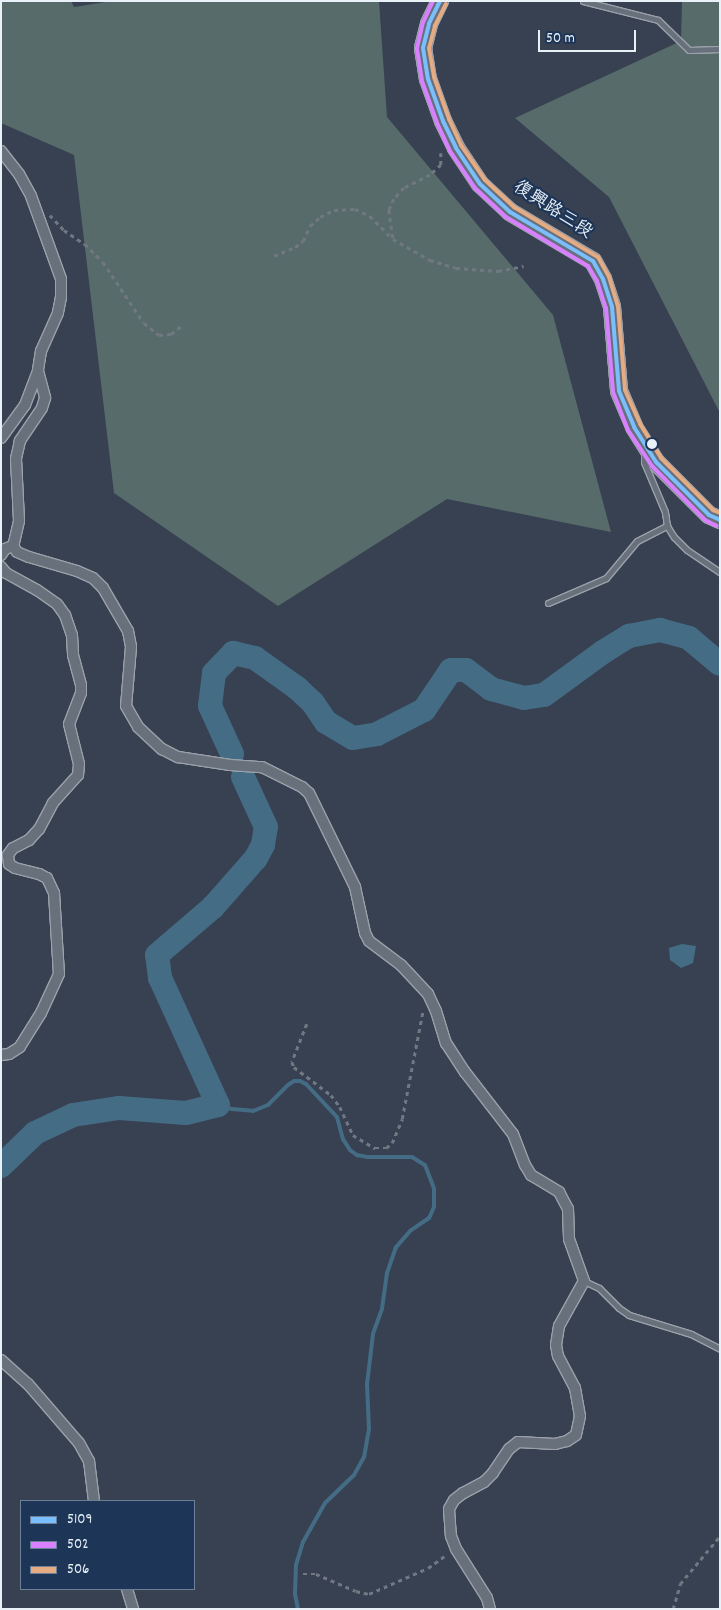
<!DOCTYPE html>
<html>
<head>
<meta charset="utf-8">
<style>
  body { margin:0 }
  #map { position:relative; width:721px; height:1610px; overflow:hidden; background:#374151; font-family:Dekko,"LXGW WenKai TC",sans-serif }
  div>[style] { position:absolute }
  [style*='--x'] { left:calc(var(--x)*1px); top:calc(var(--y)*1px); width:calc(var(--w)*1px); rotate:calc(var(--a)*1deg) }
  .green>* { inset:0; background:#576b6a }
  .water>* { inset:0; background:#446c85 }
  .stream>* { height:4px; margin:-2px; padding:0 2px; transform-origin:2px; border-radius:2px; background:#446c85 }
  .river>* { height:24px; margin:-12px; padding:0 12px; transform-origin:12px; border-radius:12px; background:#446c85 }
  .path>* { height:2.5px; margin-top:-1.25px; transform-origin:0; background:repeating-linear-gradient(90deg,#717881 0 4px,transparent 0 8px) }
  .roads { filter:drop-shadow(1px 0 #9ba1aa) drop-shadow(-1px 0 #9ba1aa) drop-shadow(0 1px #9ba1aa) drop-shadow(0 -1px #9ba1aa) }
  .service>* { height:5px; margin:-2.5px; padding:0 2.5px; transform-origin:2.5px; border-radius:2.5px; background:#68707b }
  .minor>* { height:10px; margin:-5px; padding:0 5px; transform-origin:5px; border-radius:5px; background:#68707b }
  .primary>* { height:16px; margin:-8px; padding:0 8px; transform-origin:8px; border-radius:8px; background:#68707b }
  .bus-1>* { height:4px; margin:-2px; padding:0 2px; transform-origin:2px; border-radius:2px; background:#7abffc }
  .bus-2>* { height:4px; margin:-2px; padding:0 2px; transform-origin:2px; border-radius:2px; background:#d880ff }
  .bus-3>* { height:4px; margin:-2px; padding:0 2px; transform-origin:2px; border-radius:2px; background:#e5ac83 }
  .dots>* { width:14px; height:14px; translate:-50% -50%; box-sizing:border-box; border:2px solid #1d3557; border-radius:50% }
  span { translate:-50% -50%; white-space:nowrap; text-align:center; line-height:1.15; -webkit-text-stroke:4.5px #1d3557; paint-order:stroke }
  .street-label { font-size:18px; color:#e8f1f8 }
  .frame { position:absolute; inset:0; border:2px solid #e8f1f8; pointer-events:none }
  .legend { position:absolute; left:20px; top:1500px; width:175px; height:90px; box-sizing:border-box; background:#1d3557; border:1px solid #6e8097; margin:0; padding:6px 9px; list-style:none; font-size:15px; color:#e8f1f8 }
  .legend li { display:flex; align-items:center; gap:10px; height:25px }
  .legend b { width:25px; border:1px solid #6e8097 }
  .scale { position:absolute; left:538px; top:30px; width:98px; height:22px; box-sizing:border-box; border:2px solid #e8f1f8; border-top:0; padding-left:6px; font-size:15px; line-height:18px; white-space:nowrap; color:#e8f1f8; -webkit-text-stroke:4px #1d3557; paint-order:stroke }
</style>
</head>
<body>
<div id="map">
  <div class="green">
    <i style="clip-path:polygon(1px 1px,71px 1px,74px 7px,112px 1px,379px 1px,387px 117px,553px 315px,611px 532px,447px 499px,278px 606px,114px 493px,74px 155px,1px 123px)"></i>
    <i style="clip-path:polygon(682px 1px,720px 1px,720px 413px,609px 197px,515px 118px,681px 41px)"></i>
  </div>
  <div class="water">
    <i style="clip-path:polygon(682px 944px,696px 946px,693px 963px,681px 968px,670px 960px,669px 948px)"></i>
  </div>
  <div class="stream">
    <i style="--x:218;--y:1105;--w:15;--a:16"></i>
    <i style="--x:232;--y:1109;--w:21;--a:5"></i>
    <i style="--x:253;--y:1111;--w:16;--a:-22"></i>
    <i style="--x:268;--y:1105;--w:28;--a:-45"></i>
    <i style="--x:288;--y:1085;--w:7;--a:-34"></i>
    <i style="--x:294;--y:1081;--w:6;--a:0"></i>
    <i style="--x:300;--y:1081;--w:7;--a:27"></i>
    <i style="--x:306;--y:1084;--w:45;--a:46.8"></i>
    <i style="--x:337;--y:1117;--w:23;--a:75"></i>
    <i style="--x:343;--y:1139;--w:13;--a:58"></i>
    <i style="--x:350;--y:1150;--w:9;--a:36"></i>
    <i style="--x:357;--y:1155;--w:10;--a:11"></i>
    <i style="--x:367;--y:1157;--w:45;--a:0"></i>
    <i style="--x:412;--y:1157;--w:15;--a:32"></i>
    <i style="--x:425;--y:1165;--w:26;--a:69"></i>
    <i style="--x:434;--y:1189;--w:18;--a:90"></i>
    <i style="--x:434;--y:1207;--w:12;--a:114"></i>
    <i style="--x:429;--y:1218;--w:22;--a:146"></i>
    <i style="--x:411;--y:1230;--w:23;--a:131"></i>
    <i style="--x:396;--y:1247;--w:28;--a:109"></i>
    <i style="--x:387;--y:1273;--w:36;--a:98"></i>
    <i style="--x:382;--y:1309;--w:27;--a:110"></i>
    <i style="--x:373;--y:1334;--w:50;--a:96.8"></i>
    <i style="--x:367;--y:1384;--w:45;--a:87.5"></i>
    <i style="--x:369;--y:1429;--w:28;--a:100"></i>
    <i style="--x:364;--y:1457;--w:21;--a:119"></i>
    <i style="--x:354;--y:1475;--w:40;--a:136"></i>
    <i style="--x:325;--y:1503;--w:45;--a:119.4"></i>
    <i style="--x:303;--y:1542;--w:24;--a:107"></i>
    <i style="--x:296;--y:1565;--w:29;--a:92"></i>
    <i style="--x:295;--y:1594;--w:15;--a:79"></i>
  </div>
  <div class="river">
    <i style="--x:232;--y:754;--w:53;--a:-114.6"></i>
    <i style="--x:210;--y:706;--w:33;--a:-83"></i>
    <i style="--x:214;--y:673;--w:28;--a:-46"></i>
    <i style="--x:233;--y:653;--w:23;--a:13"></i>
    <i style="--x:255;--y:658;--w:52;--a:35.5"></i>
    <i style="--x:297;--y:688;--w:22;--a:43"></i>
    <i style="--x:313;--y:703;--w:23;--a:56"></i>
    <i style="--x:326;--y:722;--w:31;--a:31"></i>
    <i style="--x:353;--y:738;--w:24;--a:-9"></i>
    <i style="--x:377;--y:734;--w:53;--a:-27.1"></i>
    <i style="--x:424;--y:710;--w:48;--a:-56"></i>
    <i style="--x:451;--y:670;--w:15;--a:0"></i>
    <i style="--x:466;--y:670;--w:31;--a:37"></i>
    <i style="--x:491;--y:689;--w:34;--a:15"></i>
    <i style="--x:524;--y:698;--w:20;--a:-9"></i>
    <i style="--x:544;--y:695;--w:73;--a:-36.1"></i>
    <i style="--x:603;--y:652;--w:31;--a:-32"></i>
    <i style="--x:629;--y:636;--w:32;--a:-11"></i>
    <i style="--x:660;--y:630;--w:30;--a:15"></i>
    <i style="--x:689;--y:638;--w:40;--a:40"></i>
    <i style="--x:1;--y:1166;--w:47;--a:-44.1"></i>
    <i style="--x:35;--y:1133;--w:42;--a:-25.3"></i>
    <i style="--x:73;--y:1115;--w:47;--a:-8.7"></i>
    <i style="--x:119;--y:1108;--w:67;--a:4.3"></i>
    <i style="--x:186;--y:1113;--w:33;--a:-14"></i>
    <i style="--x:218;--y:1105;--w:140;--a:-114.5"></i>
    <i style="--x:160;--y:978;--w:23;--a:-97"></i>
    <i style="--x:157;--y:955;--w:74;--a:-40.6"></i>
    <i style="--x:213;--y:907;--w:65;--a:-48.7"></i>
    <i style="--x:256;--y:858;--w:15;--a:-62"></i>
    <i style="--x:263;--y:845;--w:18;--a:-81"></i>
    <i style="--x:266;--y:827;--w:55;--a:-114.7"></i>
  </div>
  <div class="path">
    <i style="--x:441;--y:153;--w:12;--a:90"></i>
    <i style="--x:441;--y:165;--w:15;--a:138"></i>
    <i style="--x:430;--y:175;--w:29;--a:153"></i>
    <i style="--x:404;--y:188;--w:15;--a:132"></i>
    <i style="--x:394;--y:199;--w:12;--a:114"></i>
    <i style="--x:389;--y:210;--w:29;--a:82"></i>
    <i style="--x:393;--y:239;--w:43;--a:29.6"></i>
    <i style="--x:430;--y:260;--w:27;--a:17"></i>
    <i style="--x:456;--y:268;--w:42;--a:4.1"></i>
    <i style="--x:498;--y:271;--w:26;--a:-11"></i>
    <i style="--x:50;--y:215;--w:21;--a:47"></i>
    <i style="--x:64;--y:230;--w:25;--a:34"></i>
    <i style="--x:85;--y:244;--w:25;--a:45"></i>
    <i style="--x:103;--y:262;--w:73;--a:56.1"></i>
    <i style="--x:144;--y:323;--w:19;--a:39"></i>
    <i style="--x:159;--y:335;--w:12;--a:-5"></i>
    <i style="--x:171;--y:334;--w:16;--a:-38"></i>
    <i style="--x:274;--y:256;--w:23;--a:-23"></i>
    <i style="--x:295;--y:247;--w:10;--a:-37"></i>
    <i style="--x:303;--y:241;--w:17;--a:-65"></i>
    <i style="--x:310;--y:226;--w:13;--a:-42"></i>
    <i style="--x:320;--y:217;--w:16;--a:-27"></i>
    <i style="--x:334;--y:210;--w:21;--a:-3"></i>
    <i style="--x:355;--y:209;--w:17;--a:25"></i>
    <i style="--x:370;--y:216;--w:31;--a:45"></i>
    <i style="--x:307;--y:1024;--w:41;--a:111.5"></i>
    <i style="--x:292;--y:1062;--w:5;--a:68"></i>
    <i style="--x:294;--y:1067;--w:46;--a:37.1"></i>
    <i style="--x:331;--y:1095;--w:15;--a:53"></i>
    <i style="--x:340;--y:1107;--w:31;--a:65"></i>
    <i style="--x:353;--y:1135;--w:26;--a:31"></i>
    <i style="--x:375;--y:1148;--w:11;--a:0"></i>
    <i style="--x:386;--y:1148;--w:8;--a:-40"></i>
    <i style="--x:392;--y:1143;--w:26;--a:-67"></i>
    <i style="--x:402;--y:1119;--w:111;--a:-79.1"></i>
    <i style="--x:303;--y:1574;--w:13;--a:0"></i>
    <i style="--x:316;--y:1574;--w:43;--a:23"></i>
    <i style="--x:356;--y:1591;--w:13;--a:13"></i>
    <i style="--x:369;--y:1594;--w:64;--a:-23.8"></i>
    <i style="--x:428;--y:1568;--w:22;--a:-36"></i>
    <i style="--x:673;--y:1609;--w:26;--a:-74"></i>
    <i style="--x:680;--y:1584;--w:62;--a:-50.2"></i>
  </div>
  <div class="roads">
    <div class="service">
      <i style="--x:583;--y:1;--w:77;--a:14.2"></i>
      <i style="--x:658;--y:20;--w:43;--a:44.1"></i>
      <i style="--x:689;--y:50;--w:31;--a:-2"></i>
      <i style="--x:644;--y:451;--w:11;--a:90"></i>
      <i style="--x:644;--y:462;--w:54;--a:67.2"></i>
      <i style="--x:665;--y:512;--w:14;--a:82"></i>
      <i style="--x:667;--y:526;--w:13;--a:58"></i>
      <i style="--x:674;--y:537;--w:18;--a:45"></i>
      <i style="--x:687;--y:550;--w:40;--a:34"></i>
      <i style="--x:548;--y:603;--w:63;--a:-23.3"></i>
      <i style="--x:606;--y:578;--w:48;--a:-50"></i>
      <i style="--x:637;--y:541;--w:34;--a:-27"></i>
      <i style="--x:584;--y:1281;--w:17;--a:25"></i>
      <i style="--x:599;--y:1288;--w:28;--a:45"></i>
      <i style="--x:619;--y:1308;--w:12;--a:35"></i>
      <i style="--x:629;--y:1315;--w:65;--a:17"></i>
      <i style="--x:691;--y:1334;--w:33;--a:27"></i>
    </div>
    <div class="minor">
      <i style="--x:1;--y:151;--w:29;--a:52"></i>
      <i style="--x:19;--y:174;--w:25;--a:61"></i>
      <i style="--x:31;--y:196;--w:88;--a:70.1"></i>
      <i style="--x:61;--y:279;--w:18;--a:90"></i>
      <i style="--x:61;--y:297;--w:16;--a:101"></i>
      <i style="--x:58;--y:313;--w:42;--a:114.1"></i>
      <i style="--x:41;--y:351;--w:20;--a:99"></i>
      <i style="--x:38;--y:371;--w:28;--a:75"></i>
      <i style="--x:45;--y:398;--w:10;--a:107"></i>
      <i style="--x:42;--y:408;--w:40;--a:124"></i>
      <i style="--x:20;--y:441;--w:18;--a:103"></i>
      <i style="--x:16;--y:459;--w:62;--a:87.2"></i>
      <i style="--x:19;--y:521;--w:26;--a:103"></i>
      <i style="--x:13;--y:546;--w:7;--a:56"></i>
      <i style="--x:17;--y:552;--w:13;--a:23"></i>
      <i style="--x:29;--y:557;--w:50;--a:16.3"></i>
      <i style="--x:77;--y:571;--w:17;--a:24"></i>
      <i style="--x:93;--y:578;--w:14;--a:45"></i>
      <i style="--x:103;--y:588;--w:50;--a:59.8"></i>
      <i style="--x:128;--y:631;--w:16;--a:79"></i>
      <i style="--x:131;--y:647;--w:59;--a:94.8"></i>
      <i style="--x:126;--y:706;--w:24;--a:60"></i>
      <i style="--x:138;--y:727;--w:33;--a:43"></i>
      <i style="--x:162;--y:749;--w:18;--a:27"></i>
      <i style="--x:178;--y:757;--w:53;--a:8.7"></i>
      <i style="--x:230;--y:765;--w:32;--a:4"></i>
      <i style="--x:262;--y:767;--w:45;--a:26.6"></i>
      <i style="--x:302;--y:787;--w:9;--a:41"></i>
      <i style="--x:309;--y:793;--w:105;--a:63.9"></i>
      <i style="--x:355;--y:887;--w:47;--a:77.7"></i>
      <i style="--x:365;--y:933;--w:9;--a:63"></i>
      <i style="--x:369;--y:941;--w:40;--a:37"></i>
      <i style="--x:401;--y:965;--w:40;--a:47"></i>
      <i style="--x:428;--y:994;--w:19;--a:65"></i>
      <i style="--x:436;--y:1011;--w:34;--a:73"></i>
      <i style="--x:446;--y:1043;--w:35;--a:57"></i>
      <i style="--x:465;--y:1072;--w:78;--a:52.3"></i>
      <i style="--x:513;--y:1134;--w:33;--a:69"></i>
      <i style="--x:525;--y:1165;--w:12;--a:59"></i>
      <i style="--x:531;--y:1175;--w:33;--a:31"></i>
      <i style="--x:559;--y:1192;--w:19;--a:62"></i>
      <i style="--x:568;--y:1209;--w:30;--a:88"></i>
      <i style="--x:569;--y:1239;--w:45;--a:70.3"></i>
      <i style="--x:584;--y:1281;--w:51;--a:119.1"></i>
      <i style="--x:559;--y:1326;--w:19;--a:99"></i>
      <i style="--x:556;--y:1345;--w:11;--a:80"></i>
      <i style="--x:558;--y:1356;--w:36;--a:62"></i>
      <i style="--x:575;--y:1388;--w:28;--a:80"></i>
      <i style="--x:580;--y:1416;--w:19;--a:102"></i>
      <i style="--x:576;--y:1435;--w:11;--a:146"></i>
      <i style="--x:567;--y:1441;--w:12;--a:166"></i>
      <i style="--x:555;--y:1444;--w:37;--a:-177"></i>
      <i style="--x:518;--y:1442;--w:11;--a:142"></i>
      <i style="--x:509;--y:1449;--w:29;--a:124"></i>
      <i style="--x:493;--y:1473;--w:13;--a:135"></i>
      <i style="--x:484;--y:1482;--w:24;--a:152"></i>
      <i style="--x:463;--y:1493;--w:11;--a:142"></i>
      <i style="--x:454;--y:1500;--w:10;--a:119"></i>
      <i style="--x:449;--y:1509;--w:27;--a:86"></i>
      <i style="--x:451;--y:1536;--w:14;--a:69"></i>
      <i style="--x:456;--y:1549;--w:58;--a:57.7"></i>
      <i style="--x:487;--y:1598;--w:11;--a:75"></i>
      <i style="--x:1;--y:438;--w:41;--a:-54"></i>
      <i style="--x:25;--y:405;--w:36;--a:-69"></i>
      <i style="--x:1;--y:555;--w:7;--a:-56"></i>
      <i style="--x:5;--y:549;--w:9;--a:-21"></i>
      <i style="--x:1;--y:567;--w:8;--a:50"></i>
      <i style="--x:6;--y:573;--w:35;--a:29"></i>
      <i style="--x:37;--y:590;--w:24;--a:35"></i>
      <i style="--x:57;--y:604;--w:14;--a:54"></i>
      <i style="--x:65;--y:615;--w:21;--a:71"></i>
      <i style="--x:72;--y:635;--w:20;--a:87"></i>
      <i style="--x:73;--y:655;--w:31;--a:75"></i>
      <i style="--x:81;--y:685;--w:8;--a:90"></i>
      <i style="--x:81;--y:693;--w:33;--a:111"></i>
      <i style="--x:69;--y:724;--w:41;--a:76"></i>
      <i style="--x:79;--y:764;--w:11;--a:95"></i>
      <i style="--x:78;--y:775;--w:38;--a:132"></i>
      <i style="--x:53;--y:803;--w:30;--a:118"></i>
      <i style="--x:39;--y:829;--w:15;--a:132"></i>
      <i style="--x:29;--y:840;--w:18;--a:153"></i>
      <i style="--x:13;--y:848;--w:9;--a:126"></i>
      <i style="--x:8;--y:855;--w:9;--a:84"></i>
      <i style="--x:9;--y:864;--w:7;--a:34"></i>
      <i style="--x:15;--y:868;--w:25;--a:14"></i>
      <i style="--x:39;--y:874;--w:9;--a:27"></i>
      <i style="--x:47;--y:878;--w:17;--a:65"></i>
      <i style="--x:54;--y:893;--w:81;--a:86.5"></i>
      <i style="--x:59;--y:974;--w:43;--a:114.8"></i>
      <i style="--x:41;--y:1013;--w:40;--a:122"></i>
      <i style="--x:20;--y:1047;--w:13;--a:148"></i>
      <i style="--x:9;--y:1054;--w:8;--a:173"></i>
      <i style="--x:1;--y:1360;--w:36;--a:42"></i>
      <i style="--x:28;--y:1384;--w:78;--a:49.2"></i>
      <i style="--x:79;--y:1443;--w:21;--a:61"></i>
      <i style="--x:89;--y:1461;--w:40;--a:82.9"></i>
      <i style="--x:127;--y:1589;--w:21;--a:73"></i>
    </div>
    <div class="primary">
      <i style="--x:440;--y:1;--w:25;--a:116"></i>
      <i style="--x:429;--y:24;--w:25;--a:104"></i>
      <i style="--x:423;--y:48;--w:31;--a:81"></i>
      <i style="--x:428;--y:79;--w:45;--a:70.3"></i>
      <i style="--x:443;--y:121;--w:30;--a:64"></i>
      <i style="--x:456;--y:148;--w:43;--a:56.3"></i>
      <i style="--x:480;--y:184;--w:41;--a:43"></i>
      <i style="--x:510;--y:212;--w:96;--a:30.6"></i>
      <i style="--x:593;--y:261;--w:21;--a:61"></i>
      <i style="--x:603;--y:279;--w:29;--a:72"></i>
      <i style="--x:612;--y:307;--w:84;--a:85.2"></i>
      <i style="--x:619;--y:391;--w:39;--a:67"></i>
      <i style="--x:634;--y:427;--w:41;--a:57.8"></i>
      <i style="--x:656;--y:462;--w:75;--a:45"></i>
      <i style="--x:709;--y:515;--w:12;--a:24"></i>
    </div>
  </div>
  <div class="bus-1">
    <i style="--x:440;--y:1;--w:25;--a:116"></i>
    <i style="--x:429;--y:24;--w:25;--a:104"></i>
    <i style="--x:423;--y:48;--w:31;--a:81"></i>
    <i style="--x:428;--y:79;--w:45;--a:70.3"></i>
    <i style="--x:443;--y:121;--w:30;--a:64"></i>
    <i style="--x:456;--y:148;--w:43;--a:56.3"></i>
    <i style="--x:480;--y:184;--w:41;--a:43"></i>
    <i style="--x:510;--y:212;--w:96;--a:30.6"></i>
    <i style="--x:593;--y:261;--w:21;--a:61"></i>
    <i style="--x:603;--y:279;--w:29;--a:72"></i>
    <i style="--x:612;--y:307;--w:84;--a:85.2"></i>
    <i style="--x:619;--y:391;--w:39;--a:67"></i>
    <i style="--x:634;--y:427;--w:41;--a:57.8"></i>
    <i style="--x:656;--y:462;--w:75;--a:45"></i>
    <i style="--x:709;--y:515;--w:12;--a:24"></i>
  </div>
  <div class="bus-2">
    <i style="--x:433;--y:1;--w:23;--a:115"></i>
    <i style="--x:423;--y:22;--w:28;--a:103"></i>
    <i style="--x:417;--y:49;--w:32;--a:81"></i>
    <i style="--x:422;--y:81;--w:45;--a:70.3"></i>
    <i style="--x:437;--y:123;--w:31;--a:65"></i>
    <i style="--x:450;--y:151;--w:45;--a:56"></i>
    <i style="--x:475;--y:188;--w:42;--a:43.1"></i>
    <i style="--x:506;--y:217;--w:96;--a:30.9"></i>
    <i style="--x:588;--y:266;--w:17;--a:59"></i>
    <i style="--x:597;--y:281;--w:28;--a:72"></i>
    <i style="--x:606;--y:308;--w:84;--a:85.2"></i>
    <i style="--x:613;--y:392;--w:41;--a:68.5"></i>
    <i style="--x:628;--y:430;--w:43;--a:56.3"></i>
    <i style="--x:652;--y:466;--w:76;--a:45.5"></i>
    <i style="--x:705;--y:520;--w:13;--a:27"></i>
  </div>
  <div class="bus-3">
    <i style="--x:446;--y:4;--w:25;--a:117"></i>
    <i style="--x:435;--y:26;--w:23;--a:105"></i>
    <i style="--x:429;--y:48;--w:29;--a:80"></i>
    <i style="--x:434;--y:77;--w:45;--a:70.3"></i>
    <i style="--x:449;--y:119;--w:29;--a:65"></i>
    <i style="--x:461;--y:145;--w:42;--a:55.6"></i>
    <i style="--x:485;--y:180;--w:40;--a:43"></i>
    <i style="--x:514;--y:207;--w:98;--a:30.8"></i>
    <i style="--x:598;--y:257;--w:23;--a:61"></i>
    <i style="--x:609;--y:277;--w:30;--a:73"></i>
    <i style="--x:618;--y:306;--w:84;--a:85.2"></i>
    <i style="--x:625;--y:390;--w:37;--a:66"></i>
    <i style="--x:640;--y:424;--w:40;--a:58"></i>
    <i style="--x:661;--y:458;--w:74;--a:45"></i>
    <i style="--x:713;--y:510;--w:8;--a:23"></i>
  </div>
  <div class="dots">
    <i style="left:652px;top:444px;background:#e8f1f8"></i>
  </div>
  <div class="street-label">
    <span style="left:552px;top:211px;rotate:33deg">復興路三段</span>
  </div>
  <div class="frame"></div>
  <ul class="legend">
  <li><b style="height:6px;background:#7abffc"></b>5109</li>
  <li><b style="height:6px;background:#d880ff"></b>502</li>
  <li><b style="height:6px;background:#e5ac83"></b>506</li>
  </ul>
  <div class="scale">50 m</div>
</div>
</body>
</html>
